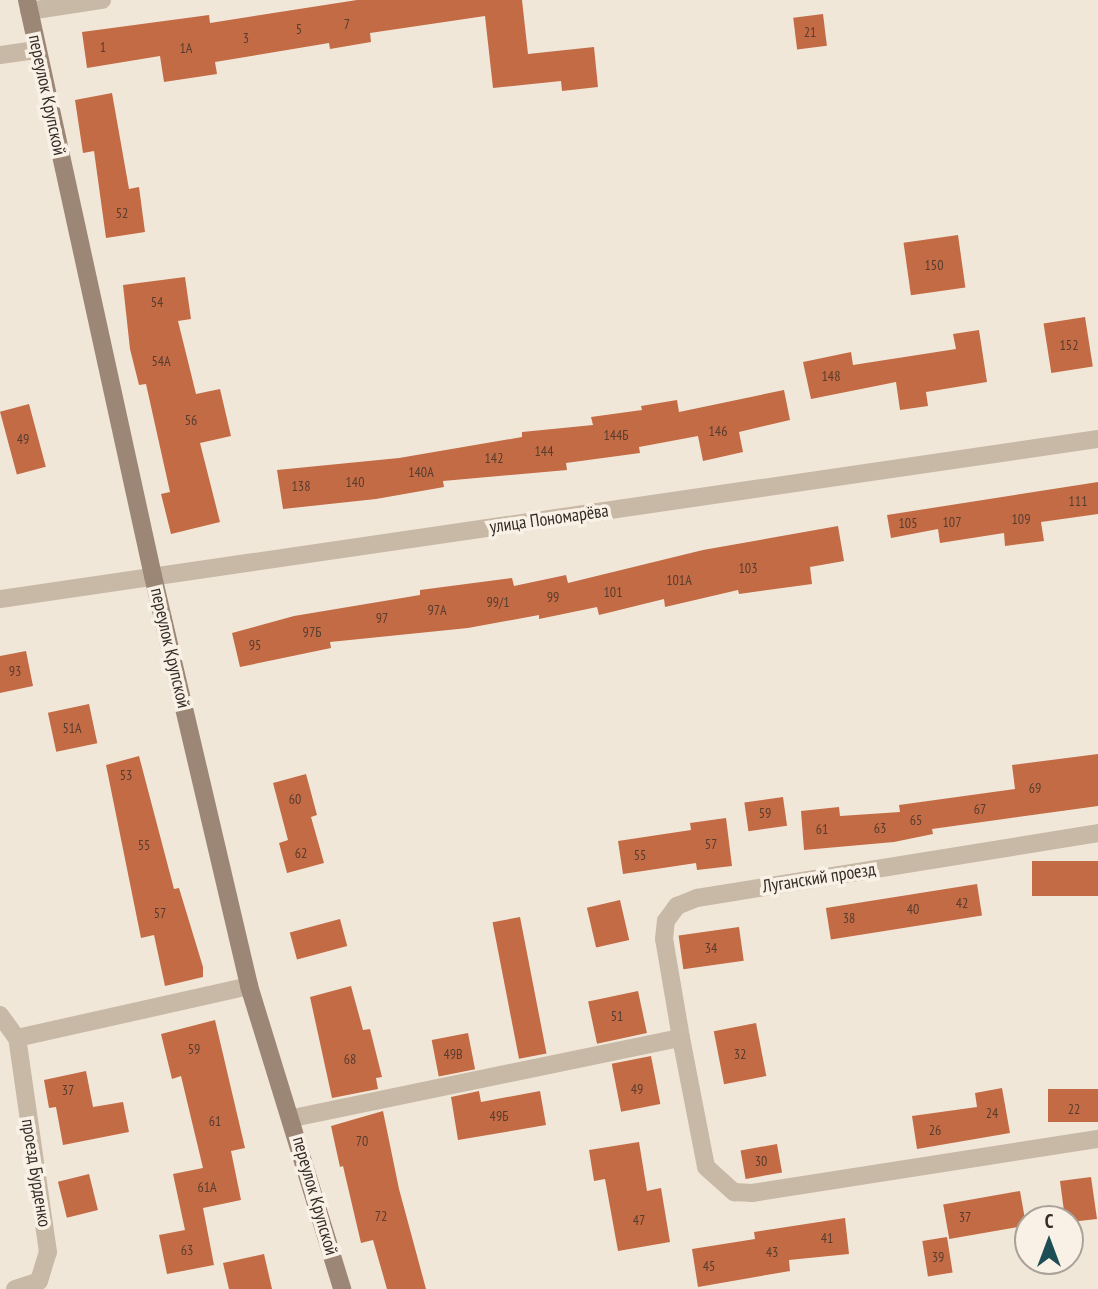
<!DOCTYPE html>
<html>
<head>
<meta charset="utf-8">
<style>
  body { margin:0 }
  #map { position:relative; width:1098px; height:1289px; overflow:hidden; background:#f1e7d9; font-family:"PT Sans Narrow",sans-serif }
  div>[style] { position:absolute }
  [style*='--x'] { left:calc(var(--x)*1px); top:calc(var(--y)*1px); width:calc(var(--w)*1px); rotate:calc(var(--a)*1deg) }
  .building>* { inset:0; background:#c36b45; transform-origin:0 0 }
  .street>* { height:18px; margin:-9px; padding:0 9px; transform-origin:9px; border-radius:9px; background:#c8b8a6 }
  .secondary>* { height:18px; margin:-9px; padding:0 9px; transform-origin:9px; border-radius:9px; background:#9c8777 }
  span { translate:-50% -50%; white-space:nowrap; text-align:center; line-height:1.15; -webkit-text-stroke:7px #f9f1e6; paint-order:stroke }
  .number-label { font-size:14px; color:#583c2e }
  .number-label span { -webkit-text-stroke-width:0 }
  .street-label { font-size:18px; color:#342c27 }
  .north { position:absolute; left:1014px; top:1205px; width:70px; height:70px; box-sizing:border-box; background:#f9f1e6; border:2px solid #aaa29a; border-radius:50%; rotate:0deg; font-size:19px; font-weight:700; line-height:28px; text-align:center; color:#342c27 }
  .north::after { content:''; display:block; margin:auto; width:24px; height:32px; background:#1d4e55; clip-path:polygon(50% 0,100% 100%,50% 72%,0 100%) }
</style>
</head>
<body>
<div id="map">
  <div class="building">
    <i style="clip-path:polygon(357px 0,522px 0,528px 54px,594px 47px,598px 87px,562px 91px,561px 81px,493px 88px,485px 16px,370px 33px,371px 42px,330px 49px,329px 43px,215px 62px,217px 74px,164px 82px,160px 56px,87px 68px,82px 32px,209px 15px,210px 23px)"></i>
    <i style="left:823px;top:14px;width:32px;height:30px;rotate:83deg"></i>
    <i style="clip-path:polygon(112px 93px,129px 189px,139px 187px,145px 232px,106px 238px,94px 151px,83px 153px,75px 100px)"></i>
    <i style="left:958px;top:235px;width:53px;height:55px;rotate:82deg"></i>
    <i style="clip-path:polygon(185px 277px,191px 319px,178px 321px,196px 394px,220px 389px,231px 436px,200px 443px,220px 522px,171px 534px,161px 494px,170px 492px,146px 384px,139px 385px,130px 349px,123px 285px)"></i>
    <i style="left:1085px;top:317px;width:50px;height:42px;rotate:81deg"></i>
    <i style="clip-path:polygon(979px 330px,987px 382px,926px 392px,928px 406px,900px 410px,896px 382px,811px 399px,803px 362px,851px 352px,853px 365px,956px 349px,953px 334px)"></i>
    <i style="clip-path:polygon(784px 390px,790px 420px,739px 432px,743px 452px,703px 461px,698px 436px,639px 447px,640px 453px,566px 463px,567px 470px,443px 481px,444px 487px,376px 499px,283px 509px,277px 470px,399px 458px,522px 437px,522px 432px,593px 425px,591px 417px,642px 410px,641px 406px,677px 400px,679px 412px)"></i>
    <i style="left:29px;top:404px;width:65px;height:30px;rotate:75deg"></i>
    <i style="clip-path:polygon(1098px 482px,1098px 514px,1041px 522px,1044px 541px,1005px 546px,1004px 533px,940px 543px,938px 529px,891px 538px,887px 515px)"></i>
    <i style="clip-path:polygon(838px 526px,844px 561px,810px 567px,812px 584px,739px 594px,738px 590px,665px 607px,664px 599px,599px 615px,597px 607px,539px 619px,539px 615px,468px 628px,330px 642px,331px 648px,240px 667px,232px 633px,294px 616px,420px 595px,420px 590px,512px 578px,514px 586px,566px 575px,568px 583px,703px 550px)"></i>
    <i style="clip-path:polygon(26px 651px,33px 686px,0 693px,0 656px)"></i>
    <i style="left:89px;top:704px;width:40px;height:42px;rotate:78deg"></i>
    <i style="clip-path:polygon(1098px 754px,1098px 806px,932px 829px,933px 834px,894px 842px,804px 850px,801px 811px,839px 807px,840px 816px,900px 812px,899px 805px,1015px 789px,1012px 765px)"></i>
    <i style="clip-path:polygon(139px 756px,174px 889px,179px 888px,203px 967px,203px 977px,165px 986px,154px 935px,141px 938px,106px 765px)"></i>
    <i style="clip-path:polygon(306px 774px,317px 815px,311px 817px,324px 863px,287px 873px,279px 843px,288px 840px,273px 783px)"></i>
    <i style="left:783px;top:797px;width:29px;height:39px;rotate:82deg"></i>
    <i style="clip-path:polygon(726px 818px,732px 866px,697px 870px,696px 863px,623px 874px,618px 841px,691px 830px,690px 823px)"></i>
    <i style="left:1098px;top:861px;width:35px;height:66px;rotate:90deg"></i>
    <i style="left:977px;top:884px;width:32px;height:153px;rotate:81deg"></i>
    <i style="left:620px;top:900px;width:41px;height:34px;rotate:77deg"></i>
    <i style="left:520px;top:917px;width:139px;height:28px;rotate:79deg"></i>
    <i style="left:340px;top:919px;width:28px;height:52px;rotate:75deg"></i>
    <i style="left:739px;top:927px;width:34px;height:61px;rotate:82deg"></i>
    <i style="clip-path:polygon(351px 986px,363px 1030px,370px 1029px,382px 1077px,376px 1078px,378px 1089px,332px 1098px,310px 997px)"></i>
    <i style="left:638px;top:991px;width:43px;height:51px;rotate:78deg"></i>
    <i style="clip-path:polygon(215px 1020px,245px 1148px,231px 1151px,241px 1200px,203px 1208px,214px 1265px,167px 1274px,159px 1235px,185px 1230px,173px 1174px,203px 1168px,181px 1076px,172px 1079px,161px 1034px)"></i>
    <i style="left:756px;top:1023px;width:54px;height:43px;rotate:79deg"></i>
    <i style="left:468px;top:1033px;width:37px;height:37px;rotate:79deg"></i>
    <i style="left:651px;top:1056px;width:49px;height:40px;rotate:79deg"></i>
    <i style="clip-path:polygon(86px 1071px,93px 1107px,123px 1102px,129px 1132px,63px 1145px,56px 1107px,49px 1108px,44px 1080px)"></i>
    <i style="clip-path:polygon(1002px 1088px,1010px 1133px,917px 1149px,912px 1116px,977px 1107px,975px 1093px)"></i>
    <i style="left:1098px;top:1089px;width:33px;height:50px;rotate:90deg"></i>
    <i style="clip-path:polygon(479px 1091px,481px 1102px,540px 1091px,546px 1125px,458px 1140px,451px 1097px)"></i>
    <i style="clip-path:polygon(383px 1111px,399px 1189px,426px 1289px,387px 1289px,373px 1240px,361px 1243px,343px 1166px,340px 1167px,331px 1126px)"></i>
    <i style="clip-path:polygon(639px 1142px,647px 1191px,661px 1188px,670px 1242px,618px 1251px,605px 1179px,594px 1181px,589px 1150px)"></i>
    <i style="left:777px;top:1144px;width:29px;height:37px;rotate:80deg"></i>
    <i style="left:89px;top:1174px;width:37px;height:32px;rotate:76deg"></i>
    <i style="clip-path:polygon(1091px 1177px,1097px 1219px,1070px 1222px,1065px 1219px,1060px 1181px)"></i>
    <i style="left:1020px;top:1191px;width:35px;height:78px;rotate:80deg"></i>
    <i style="clip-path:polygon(845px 1218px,849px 1254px,789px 1260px,790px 1271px,698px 1287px,692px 1249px,755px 1239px,754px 1232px)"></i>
    <i style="left:947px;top:1237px;width:36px;height:25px;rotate:81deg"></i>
    <i style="clip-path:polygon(264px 1254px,272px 1289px,229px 1289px,223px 1263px)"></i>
  </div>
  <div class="street">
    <i style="--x:29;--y:11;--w:74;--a:-8.6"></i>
    <i style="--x:0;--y:55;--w:36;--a:-8"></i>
    <i style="--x:0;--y:599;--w:1110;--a:-8.29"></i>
    <i style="--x:0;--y:1015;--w:29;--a:54"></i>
    <i style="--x:17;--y:1038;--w:238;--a:-12.6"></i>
    <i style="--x:681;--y:1038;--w:131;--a:79"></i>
    <i style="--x:706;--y:1167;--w:38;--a:42"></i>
    <i style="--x:734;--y:1192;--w:18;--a:3"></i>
    <i style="--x:752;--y:1193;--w:350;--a:-8.9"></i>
    <i style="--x:293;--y:1118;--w:396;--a:-11.7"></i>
    <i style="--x:681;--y:1038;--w:100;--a:-99.7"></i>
    <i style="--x:664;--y:939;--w:18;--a:-84"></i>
    <i style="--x:666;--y:921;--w:19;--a:-54"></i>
    <i style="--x:677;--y:906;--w:22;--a:-22"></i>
    <i style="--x:697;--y:898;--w:406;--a:-9.2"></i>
    <i style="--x:15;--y:1289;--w:25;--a:-18"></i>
    <i style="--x:39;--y:1281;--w:30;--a:-73"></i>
    <i style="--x:48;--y:1252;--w:216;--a:-98.2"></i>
  </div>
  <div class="secondary">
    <i style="--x:27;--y:0;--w:590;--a:77.66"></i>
    <i style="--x:153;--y:576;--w:421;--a:76.8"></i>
    <i style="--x:249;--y:986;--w:317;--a:72.9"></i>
  </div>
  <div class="number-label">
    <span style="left:347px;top:24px">7</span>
    <span style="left:299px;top:29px">5</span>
    <span style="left:810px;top:32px">21</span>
    <span style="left:246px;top:38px">3</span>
    <span style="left:103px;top:47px">1</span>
    <span style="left:186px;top:48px">1А</span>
    <span style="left:122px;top:213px">52</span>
    <span style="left:934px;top:265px">150</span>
    <span style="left:157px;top:302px">54</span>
    <span style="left:1069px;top:345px">152</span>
    <span style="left:161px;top:361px">54А</span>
    <span style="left:831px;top:376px">148</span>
    <span style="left:191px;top:420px">56</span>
    <span style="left:718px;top:431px">146</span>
    <span style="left:616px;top:435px">144Б</span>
    <span style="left:23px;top:439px">49</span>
    <span style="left:544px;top:451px">144</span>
    <span style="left:494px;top:458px">142</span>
    <span style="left:421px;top:472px">140А</span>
    <span style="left:355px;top:482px">140</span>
    <span style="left:301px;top:486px">138</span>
    <span style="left:1078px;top:501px">111</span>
    <span style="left:1021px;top:519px">109</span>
    <span style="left:952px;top:522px">107</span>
    <span style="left:908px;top:523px">105</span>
    <span style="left:748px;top:568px">103</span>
    <span style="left:679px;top:580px">101А</span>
    <span style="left:613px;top:592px">101</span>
    <span style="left:553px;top:597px">99</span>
    <span style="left:498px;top:602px">99/1</span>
    <span style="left:437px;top:610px">97А</span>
    <span style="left:382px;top:618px">97</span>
    <span style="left:312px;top:632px">97Б</span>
    <span style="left:255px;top:645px">95</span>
    <span style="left:15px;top:671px">93</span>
    <span style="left:72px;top:728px">51А</span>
    <span style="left:126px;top:775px">53</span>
    <span style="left:1035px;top:788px">69</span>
    <span style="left:295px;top:799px">60</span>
    <span style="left:980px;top:809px">67</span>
    <span style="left:765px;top:813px">59</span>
    <span style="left:916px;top:820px">65</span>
    <span style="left:880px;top:828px">63</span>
    <span style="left:822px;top:829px">61</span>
    <span style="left:711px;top:844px">57</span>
    <span style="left:144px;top:845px">55</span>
    <span style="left:301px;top:853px">62</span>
    <span style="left:640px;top:855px">55</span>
    <span style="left:962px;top:903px">42</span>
    <span style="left:913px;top:909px">40</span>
    <span style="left:160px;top:913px">57</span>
    <span style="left:849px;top:918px">38</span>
    <span style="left:711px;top:948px">34</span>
    <span style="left:617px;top:1016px">51</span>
    <span style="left:194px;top:1049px">59</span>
    <span style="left:453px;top:1054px">49В</span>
    <span style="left:740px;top:1054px">32</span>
    <span style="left:350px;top:1059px">68</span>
    <span style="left:637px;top:1089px">49</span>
    <span style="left:68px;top:1090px">37</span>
    <span style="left:1074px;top:1109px">22</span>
    <span style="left:992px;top:1113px">24</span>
    <span style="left:499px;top:1116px">49Б</span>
    <span style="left:215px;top:1121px">61</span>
    <span style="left:935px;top:1130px">26</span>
    <span style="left:362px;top:1141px">70</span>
    <span style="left:761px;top:1161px">30</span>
    <span style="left:207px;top:1187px">61А</span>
    <span style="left:381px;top:1216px">72</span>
    <span style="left:965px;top:1217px">37</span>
    <span style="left:639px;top:1220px">47</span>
    <span style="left:827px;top:1238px">41</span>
    <span style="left:187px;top:1250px">63</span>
    <span style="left:772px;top:1252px">43</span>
    <span style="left:938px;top:1257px">39</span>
    <span style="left:709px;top:1266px">45</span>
  </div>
  <div class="street-label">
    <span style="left:47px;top:95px;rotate:78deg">переулок Крупской</span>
    <span style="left:549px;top:519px;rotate:-8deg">улица Пономарёва</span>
    <span style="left:170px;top:648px;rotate:77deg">переулок Крупской</span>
    <span style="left:819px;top:878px;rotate:-9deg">Луганский проезд</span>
    <span style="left:36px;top:1173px;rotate:81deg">проезд Бурденко</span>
    <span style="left:315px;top:1196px;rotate:74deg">переулок Крупской</span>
  </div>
  <div class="north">С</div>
</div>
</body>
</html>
